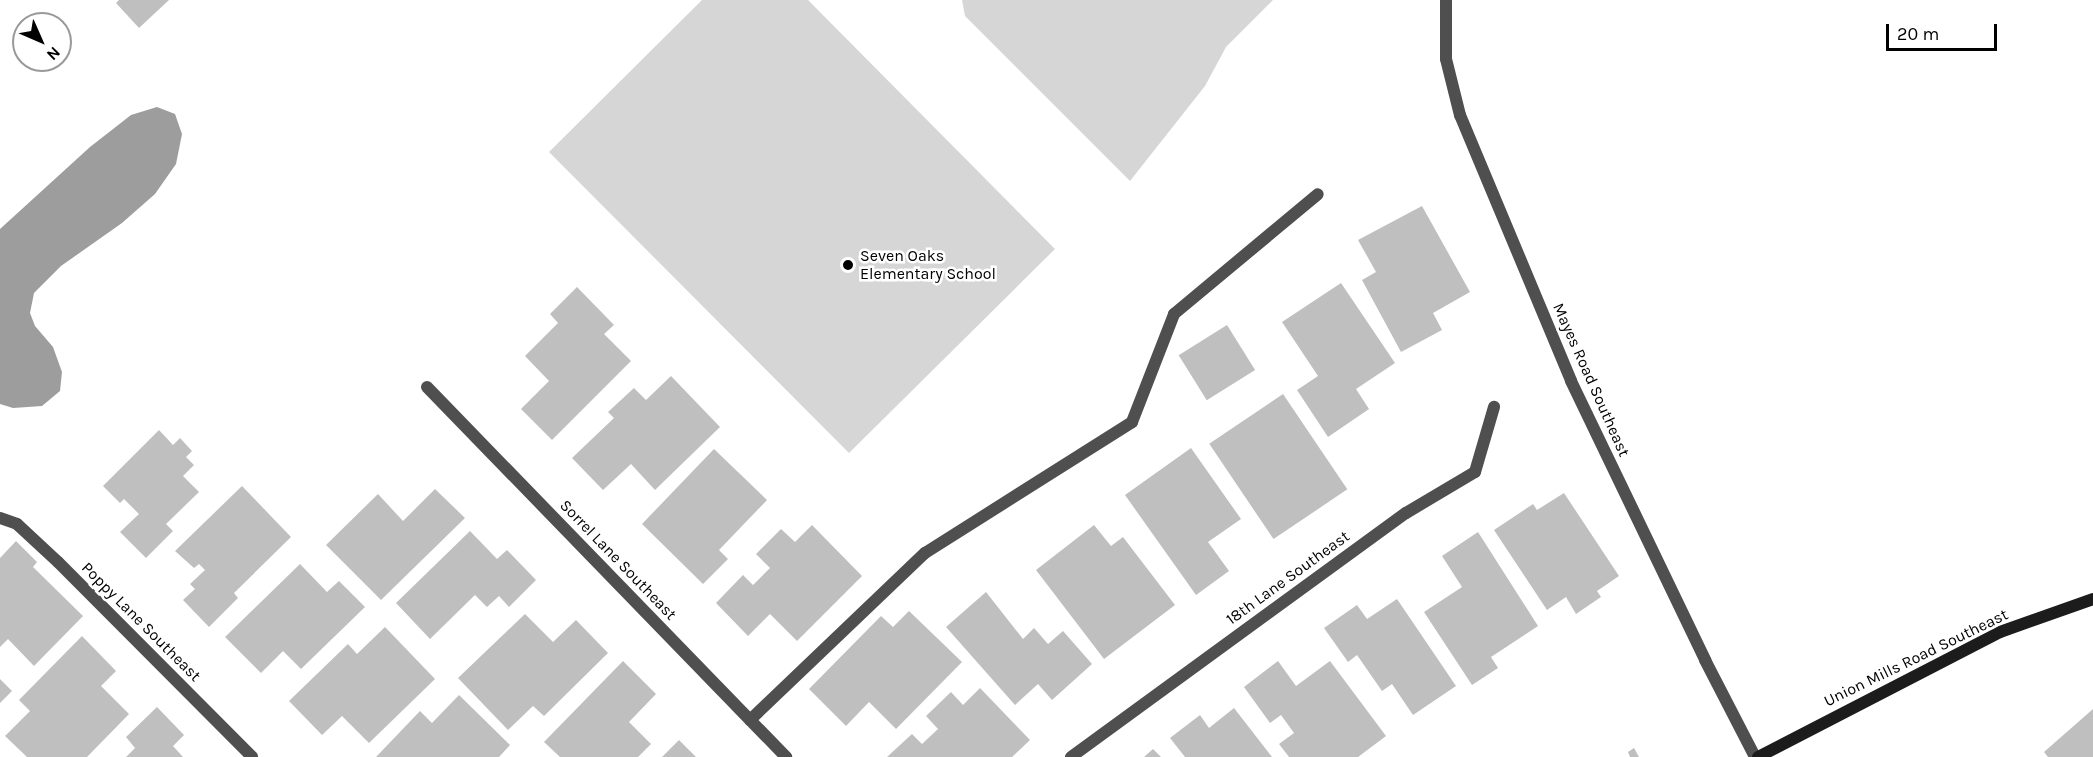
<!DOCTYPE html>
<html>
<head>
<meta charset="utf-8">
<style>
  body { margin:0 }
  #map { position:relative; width:2093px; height:757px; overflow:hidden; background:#fff; font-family:Karla,sans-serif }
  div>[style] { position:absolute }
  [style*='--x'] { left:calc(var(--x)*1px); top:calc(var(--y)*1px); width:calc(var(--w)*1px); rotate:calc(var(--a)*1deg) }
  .green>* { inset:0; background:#d6d6d6 }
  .water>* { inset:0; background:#9d9d9d }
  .building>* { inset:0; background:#bfbfbf; transform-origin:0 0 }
  .lane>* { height:12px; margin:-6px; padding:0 6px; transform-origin:6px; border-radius:6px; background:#4f4f4f }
  .street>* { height:12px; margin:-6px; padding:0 6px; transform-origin:6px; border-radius:6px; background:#4f4f4f }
  .secondary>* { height:12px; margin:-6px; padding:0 6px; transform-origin:6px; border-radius:6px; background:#1c1c1c }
  .dots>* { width:16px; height:16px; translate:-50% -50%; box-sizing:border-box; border:3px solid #fff; border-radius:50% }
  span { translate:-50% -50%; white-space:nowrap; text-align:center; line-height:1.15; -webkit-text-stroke:5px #fff; paint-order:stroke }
  .poi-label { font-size:16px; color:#000 }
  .left { translate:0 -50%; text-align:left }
  .street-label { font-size:16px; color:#000 }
  .north { position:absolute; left:12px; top:12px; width:60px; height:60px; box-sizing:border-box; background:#fff; border:2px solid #999; border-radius:50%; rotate:135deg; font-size:16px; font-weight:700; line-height:24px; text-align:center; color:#000 }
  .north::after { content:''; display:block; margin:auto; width:21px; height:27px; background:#000; clip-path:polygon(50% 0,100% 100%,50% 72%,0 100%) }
  .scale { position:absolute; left:1886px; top:24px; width:111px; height:27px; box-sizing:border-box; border:3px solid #000; border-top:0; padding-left:8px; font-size:18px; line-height:21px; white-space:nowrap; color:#000; -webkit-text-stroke:4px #fff; paint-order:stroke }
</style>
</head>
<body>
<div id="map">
  <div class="green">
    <i style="clip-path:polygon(702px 0,808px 0,1055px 249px,849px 453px,549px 152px)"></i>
    <i style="clip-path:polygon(962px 0,1273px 0,1226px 47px,1205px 86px,1130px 181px,965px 16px)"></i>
  </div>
  <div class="water">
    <i style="clip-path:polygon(157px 107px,175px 114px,182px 134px,176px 164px,155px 194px,122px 223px,61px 266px,34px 293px,30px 313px,35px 326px,53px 347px,62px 372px,60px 391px,42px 406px,13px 408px,0 404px,0 229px,90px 147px,131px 115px)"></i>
  </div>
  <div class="building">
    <i style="clip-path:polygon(119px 0,169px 0,139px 28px,116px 3px)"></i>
    <i style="clip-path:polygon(1422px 206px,1470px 292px,1433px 313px,1442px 330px,1401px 352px,1362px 280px,1376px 272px,1358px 240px)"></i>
    <i style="clip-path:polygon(1341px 283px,1395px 363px,1356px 389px,1369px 409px,1328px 437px,1297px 390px,1318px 376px,1282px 322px)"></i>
    <i style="clip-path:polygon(577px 287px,614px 325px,604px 334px,631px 361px,552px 440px,521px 409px,549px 381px,525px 356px,558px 323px,550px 314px)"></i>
    <i style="left:1227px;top:325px;width:53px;height:57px;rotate:58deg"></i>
    <i style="clip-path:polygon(671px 376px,720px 427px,655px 490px,631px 464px,603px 490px,572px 458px,614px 418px,608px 412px,634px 388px,646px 400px)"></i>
    <i style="left:1283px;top:394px;width:115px;height:89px;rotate:56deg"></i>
    <i style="clip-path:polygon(159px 430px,173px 445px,180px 438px,192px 451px,186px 457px,194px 465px,183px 476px,199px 492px,166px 524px,173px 531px,146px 558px,120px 532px,139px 514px,124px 499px,120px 503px,103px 486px)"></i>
    <i style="clip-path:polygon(1191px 448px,1241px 519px,1208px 542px,1229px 571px,1196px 595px,1125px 495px)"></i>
    <i style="clip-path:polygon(714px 449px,767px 500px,719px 550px,728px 559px,703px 584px,642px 524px)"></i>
    <i style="clip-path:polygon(242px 486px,291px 537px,234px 593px,238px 598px,209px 627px,183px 600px,195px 589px,190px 584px,205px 570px,199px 564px,194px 568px,175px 551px)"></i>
    <i style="clip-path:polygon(435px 489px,465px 518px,381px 600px,326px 545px,378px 494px,403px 521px)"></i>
    <i style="clip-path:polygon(1564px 493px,1619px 576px,1597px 591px,1601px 597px,1576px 614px,1566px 597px,1547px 610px,1494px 530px,1533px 504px,1537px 510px)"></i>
    <i style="clip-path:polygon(812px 525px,862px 576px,797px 641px,770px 614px,748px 636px,716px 603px,743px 575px,753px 585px,770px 568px,756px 554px,781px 529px,795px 542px)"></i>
    <i style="clip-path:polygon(1094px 525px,1111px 546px,1123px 537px,1175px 605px,1104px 659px,1036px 570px)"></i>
    <i style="clip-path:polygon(470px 531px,497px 559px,507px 550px,536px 580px,509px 607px,499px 596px,487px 607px,475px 595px,430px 639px,396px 603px)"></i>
    <i style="clip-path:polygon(1478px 532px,1538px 626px,1491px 657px,1498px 668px,1472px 685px,1424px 612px,1462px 587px,1442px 556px)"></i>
    <i style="clip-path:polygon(16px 541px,37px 562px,33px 567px,83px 616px,34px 666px,8px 639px,0 647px,0 558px)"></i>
    <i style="clip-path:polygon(300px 564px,327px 592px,339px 581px,365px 607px,301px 669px,283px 651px,261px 673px,225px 637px)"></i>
    <i style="clip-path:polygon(986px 592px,1023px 639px,1034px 628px,1048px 644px,1063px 631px,1092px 664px,1052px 700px,1038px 684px,1015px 705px,946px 627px)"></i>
    <i style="clip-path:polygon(1397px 599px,1456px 686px,1413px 715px,1392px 684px,1382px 691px,1357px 655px,1348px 662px,1324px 628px,1357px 605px,1367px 619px)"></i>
    <i style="clip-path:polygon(909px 611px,962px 662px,896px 729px,869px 702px,846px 726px,809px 689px,881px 616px,893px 627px)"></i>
    <i style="clip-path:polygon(525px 614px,553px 642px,576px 620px,608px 653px,544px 716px,533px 706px,508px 730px,458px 678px)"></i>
    <i style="clip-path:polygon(385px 627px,435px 679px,369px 743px,342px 716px,322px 735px,289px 701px,348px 644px,357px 654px)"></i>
    <i style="clip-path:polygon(82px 636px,116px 671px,101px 686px,129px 714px,87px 757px,27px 757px,5px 736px,30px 711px,19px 700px)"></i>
    <i style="clip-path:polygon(623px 661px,656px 694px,629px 722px,651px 744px,638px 757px,560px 757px,544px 742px)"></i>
    <i style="clip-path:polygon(1278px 661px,1296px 686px,1330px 661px,1386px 736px,1358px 757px,1289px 757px,1279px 744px,1294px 733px,1281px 715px,1270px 723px,1244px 687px)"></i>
    <i style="clip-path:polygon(0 679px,12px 691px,0 703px)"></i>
    <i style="clip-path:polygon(980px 688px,1030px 740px,1012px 757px,887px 757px,912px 734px,922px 744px,938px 729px,926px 716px,951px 692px,963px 705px)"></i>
    <i style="clip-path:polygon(459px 695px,510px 745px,499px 757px,376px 757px,420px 711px,432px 723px)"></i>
    <i style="clip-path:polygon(157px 707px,184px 735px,173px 746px,183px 757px,126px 757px,135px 748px,126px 737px)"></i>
    <i style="clip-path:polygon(1234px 708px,1272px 757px,1185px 757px,1170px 738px,1200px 715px,1209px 728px)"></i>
    <i style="clip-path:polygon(2093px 709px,2093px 757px,2048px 757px,2044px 752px)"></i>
    <i style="clip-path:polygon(679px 740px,696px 757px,662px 757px)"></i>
    <i style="clip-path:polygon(1634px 748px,1639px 757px,1630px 757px,1628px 752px)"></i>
    <i style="clip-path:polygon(1153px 749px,1161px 757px,1144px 757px)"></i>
  </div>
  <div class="lane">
    <i style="--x:750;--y:720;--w:242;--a:-43.7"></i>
    <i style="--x:925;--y:553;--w:245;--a:-32.3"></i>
    <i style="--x:1132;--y:422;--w:116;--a:-68.7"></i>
    <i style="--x:1174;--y:314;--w:187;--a:-39.8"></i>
  </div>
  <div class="street">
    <i style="--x:1446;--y:0;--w:59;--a:90"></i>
    <i style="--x:1446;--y:59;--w:58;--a:76"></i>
    <i style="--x:1460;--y:115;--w:288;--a:67.3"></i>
    <i style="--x:1571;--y:381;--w:310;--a:64.3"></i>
    <i style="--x:1705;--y:660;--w:109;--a:62.7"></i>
    <i style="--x:427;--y:387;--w:516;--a:45.86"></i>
    <i style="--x:0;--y:518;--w:18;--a:19"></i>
    <i style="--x:17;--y:524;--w:56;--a:42.8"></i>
    <i style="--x:58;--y:562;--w:275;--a:45.1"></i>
    <i style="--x:1071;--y:757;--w:414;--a:-36.1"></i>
    <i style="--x:1406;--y:513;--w:80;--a:-30.7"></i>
    <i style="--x:1475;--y:472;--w:68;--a:-73.7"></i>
  </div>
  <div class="secondary">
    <i style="--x:1758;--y:757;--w:272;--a:-27.3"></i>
    <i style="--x:2000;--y:632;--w:99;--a:-19.5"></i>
  </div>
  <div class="dots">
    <i style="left:848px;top:265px;background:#000"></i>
  </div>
  <div class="poi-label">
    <span class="left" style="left:860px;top:265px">Seven Oaks<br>Elementary School</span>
  </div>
  <div class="street-label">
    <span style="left:1591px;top:380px;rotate:66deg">Mayes Road Southeast</span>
    <span style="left:618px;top:560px;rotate:46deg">Sorrel Lane Southeast</span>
    <span style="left:1288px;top:578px;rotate:-36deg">18th Lane Southeast</span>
    <span style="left:141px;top:622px;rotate:45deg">Poppy Lane Southeast</span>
    <span style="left:1916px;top:658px;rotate:-26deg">Union Mills Road Southeast</span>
  </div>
  <div class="north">N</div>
  <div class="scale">20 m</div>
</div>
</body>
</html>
